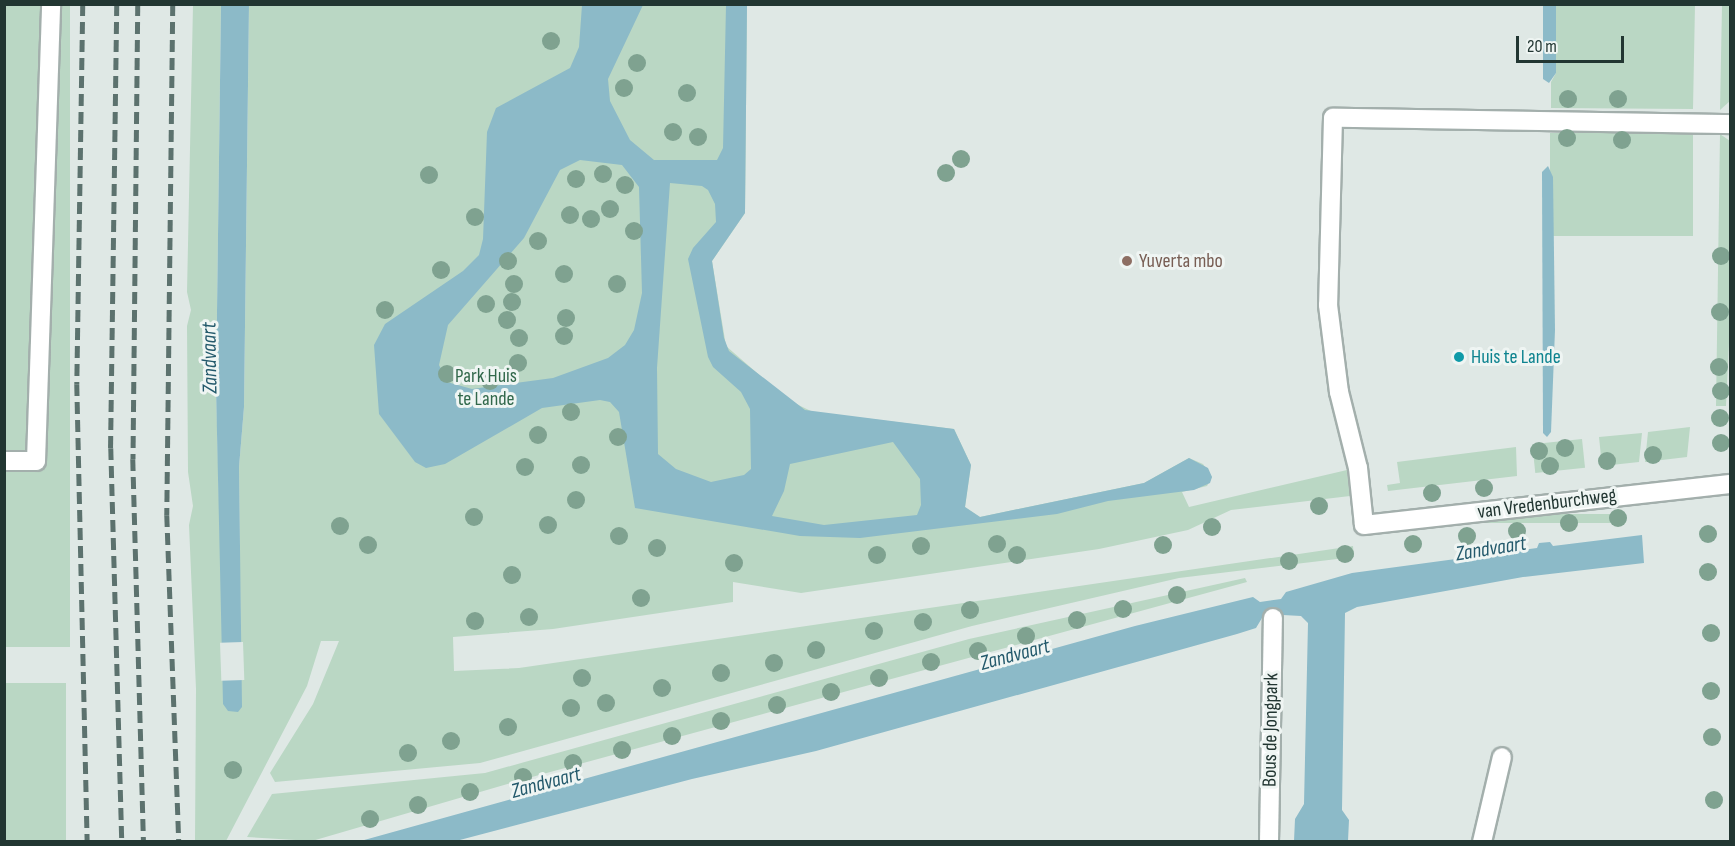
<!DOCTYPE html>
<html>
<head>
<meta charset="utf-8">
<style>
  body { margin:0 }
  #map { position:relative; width:1735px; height:846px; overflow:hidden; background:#dfe8e5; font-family:"Sofia Sans Condensed",sans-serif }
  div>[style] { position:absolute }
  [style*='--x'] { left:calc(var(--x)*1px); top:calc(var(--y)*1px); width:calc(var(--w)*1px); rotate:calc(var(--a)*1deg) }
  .green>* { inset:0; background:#bad7c4; transform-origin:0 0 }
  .water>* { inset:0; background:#8cbac8 }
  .pier>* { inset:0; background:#dfe8e5; transform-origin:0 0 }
  .roads { filter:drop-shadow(2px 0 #a3afac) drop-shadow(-2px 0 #a3afac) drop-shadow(0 2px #a3afac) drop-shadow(0 -2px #a3afac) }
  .minor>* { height:18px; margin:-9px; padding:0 9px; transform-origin:9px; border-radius:9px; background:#fff }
  .rail>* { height:4.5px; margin-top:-2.25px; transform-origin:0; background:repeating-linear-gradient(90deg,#5c726e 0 12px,transparent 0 18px) }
  .trees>* { width:18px; height:18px; margin:-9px; border-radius:50%; background:#7fa290 }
  .dots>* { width:16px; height:16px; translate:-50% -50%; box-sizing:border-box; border:3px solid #eff5f3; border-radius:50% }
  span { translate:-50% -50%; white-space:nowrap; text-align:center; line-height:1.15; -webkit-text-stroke:6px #eff5f3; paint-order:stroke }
  .education-label { font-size:20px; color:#785e54 }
  .left { translate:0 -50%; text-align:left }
  .culture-label { font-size:20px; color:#0d838f }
  .park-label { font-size:20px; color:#31684b }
  .street-label { font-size:20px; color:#223632 }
  .water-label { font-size:21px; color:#23596b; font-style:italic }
  .frame { position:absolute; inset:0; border:6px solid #223632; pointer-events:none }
  .scale { position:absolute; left:1516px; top:36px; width:108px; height:27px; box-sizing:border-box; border:3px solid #223632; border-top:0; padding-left:8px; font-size:18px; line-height:21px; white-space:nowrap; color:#223632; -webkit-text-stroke:4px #eff5f3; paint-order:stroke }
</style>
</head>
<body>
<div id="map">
  <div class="green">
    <i style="left:5px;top:5px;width:65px;height:642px"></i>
    <i style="clip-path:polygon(193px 5px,221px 5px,216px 388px,224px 688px,241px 687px,239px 467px,244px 407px,249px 5px,747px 5px,745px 213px,712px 261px,726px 346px,788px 400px,813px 412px,954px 429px,971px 465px,965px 507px,980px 517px,1144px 483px,1189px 458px,1203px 464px,1212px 477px,1207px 486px,1182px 492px,1189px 507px,1347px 470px,1350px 496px,1231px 510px,1188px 530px,1099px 549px,801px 593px,733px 582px,733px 602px,553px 629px,453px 637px,454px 671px,519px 668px,1353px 546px,1354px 557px,1179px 578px,972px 626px,480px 763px,275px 782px,270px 773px,313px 704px,339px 641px,321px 641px,307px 686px,226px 841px,195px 841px,196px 689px,189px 525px,193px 506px,188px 472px,187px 326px,191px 310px,187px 292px)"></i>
    <i style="clip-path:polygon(1556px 5px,1695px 5px,1693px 109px,1551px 108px,1551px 82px,1556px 73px)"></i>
    <i style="clip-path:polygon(1722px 5px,1730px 5px,1730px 101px,1720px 110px)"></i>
    <i style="left:1550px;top:133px;width:143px;height:103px"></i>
    <i style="clip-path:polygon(1720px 134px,1730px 141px,1730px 322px,1726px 406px,1716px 406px)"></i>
    <i style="clip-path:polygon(1690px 427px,1687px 457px,1645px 462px,1648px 432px)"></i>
    <i style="clip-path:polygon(1642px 433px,1639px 462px,1602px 466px,1599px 437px)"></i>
    <i style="left:1582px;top:439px;width:29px;height:50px;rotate:84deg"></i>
    <i style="clip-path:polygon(1516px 447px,1517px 476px,1388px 491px,1387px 485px,1400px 483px,1397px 462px)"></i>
    <i style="left:1626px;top:514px;width:9px;height:254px;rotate:90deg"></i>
    <i style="clip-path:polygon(1245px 578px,1247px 582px,521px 780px,312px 841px,247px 837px,272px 794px,485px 773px,969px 639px)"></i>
    <i style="left:66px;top:683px;width:158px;height:61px;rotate:90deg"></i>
  </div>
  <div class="water">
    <i style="clip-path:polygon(249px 4px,244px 407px,239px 467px,242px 707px,238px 712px,228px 711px,223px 704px,216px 388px,221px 5px)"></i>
    <i style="clip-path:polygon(evenodd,747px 5px,745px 213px,712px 261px,724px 338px,729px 351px,805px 410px,954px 429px,971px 465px,965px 507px,980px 517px,1144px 483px,1189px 458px,1208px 468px,1212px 477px,1210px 483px,1194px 490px,1108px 501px,1057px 514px,860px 538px,800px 536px,635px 508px,619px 412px,610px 402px,600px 400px,542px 408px,445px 464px,426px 468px,415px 462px,379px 414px,374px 345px,385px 324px,463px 271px,479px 255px,483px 239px,487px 132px,496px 108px,570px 68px,579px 47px,582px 5px,643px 5px,608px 79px,610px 101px,630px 140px,654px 160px,717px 160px,723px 148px,726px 5px,747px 5px,580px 160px,622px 165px,639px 187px,642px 293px,634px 330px,625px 345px,608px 358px,553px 378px,472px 389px,447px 382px,439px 365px,448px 325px,524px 238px,560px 170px,580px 160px,747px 5px,670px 183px,702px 186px,708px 190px,715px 204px,716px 222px,693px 248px,688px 259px,708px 357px,713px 367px,741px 392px,750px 409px,751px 469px,744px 475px,711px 482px,676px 469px,658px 454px,657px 368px,670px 183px,747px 5px,893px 442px,920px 479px,921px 505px,917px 515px,824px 525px,772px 516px,784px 491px,790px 464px,893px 442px)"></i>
    <i style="clip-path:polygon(1543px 5px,1556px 5px,1556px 73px,1549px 83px,1543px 79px)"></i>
    <i style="clip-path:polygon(1548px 166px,1553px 177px,1555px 330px,1551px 432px,1547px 437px,1543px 433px,1542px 172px)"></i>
    <i style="clip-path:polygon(1642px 535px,1644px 563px,1523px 577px,1357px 607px,1345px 613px,1342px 810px,1349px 820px,1348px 841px,1294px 841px,1295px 819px,1304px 804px,1308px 623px,1301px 616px,1283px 615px,1262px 618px,1256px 628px,1237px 634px,816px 751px,692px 779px,456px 841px,357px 842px,1135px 626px,1253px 597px,1260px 602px,1281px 599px,1286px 592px,1352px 573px,1537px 548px,1539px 543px,1550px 542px,1553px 546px)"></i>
  </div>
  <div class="pier">
    <i style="left:243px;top:642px;width:38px;height:23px;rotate:88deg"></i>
  </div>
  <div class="roads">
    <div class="minor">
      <i style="--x:1730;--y:124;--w:397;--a:-179.1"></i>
      <i style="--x:1333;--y:118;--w:187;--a:91.5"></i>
      <i style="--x:1328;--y:305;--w:88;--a:82.8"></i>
      <i style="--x:1339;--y:392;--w:78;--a:76"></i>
      <i style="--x:1358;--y:468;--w:57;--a:84"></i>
      <i style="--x:1364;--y:525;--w:368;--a:-6.4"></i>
      <i style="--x:4;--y:461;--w:32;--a:0"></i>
      <i style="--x:36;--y:461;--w:457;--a:-88.1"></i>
      <i style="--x:1269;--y:842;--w:224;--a:-89"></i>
      <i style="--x:1482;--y:842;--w:87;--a:-76.8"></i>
    </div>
  </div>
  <div class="rail">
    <i style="--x:83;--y:4;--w:380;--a:90.9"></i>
    <i style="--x:77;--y:384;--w:458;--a:88.7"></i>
    <i style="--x:117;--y:4;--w:444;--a:90.8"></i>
    <i style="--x:111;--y:448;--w:394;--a:88.4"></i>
    <i style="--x:138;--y:4;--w:455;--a:90.6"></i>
    <i style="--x:133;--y:459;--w:383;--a:88.4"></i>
    <i style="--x:173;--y:4;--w:511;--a:90.67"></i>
    <i style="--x:167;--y:515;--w:327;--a:87.9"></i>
  </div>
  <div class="trees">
    <i style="left:551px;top:41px"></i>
    <i style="left:637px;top:63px"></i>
    <i style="left:624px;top:88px"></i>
    <i style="left:687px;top:93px"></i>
    <i style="left:1568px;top:99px"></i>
    <i style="left:1618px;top:99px"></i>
    <i style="left:673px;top:132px"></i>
    <i style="left:698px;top:137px"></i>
    <i style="left:1567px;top:138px"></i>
    <i style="left:1622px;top:140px"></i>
    <i style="left:961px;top:159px"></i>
    <i style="left:946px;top:173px"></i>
    <i style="left:603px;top:174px"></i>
    <i style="left:429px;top:175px"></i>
    <i style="left:576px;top:179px"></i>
    <i style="left:625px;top:185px"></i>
    <i style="left:610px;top:209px"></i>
    <i style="left:570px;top:215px"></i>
    <i style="left:475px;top:217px"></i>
    <i style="left:591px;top:219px"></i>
    <i style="left:634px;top:231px"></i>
    <i style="left:538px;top:241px"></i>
    <i style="left:1721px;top:256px"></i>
    <i style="left:508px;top:261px"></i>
    <i style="left:441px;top:270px"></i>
    <i style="left:564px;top:274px"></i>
    <i style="left:514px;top:284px"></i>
    <i style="left:617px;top:284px"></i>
    <i style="left:512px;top:302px"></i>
    <i style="left:486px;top:304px"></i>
    <i style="left:385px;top:310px"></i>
    <i style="left:1720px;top:312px"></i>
    <i style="left:566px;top:318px"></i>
    <i style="left:507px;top:320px"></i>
    <i style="left:564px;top:336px"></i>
    <i style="left:519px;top:338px"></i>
    <i style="left:518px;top:363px"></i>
    <i style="left:1719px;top:367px"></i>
    <i style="left:447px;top:374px"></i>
    <i style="left:490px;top:381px"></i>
    <i style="left:1721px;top:391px"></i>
    <i style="left:571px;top:412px"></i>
    <i style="left:1720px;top:418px"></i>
    <i style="left:538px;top:435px"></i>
    <i style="left:618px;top:437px"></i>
    <i style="left:1721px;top:443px"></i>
    <i style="left:1565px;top:448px"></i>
    <i style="left:1539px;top:451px"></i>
    <i style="left:1653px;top:455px"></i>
    <i style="left:1607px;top:461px"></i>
    <i style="left:581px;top:465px"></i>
    <i style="left:1550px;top:466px"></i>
    <i style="left:525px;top:467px"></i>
    <i style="left:1484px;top:488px"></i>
    <i style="left:1432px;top:493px"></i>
    <i style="left:576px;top:500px"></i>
    <i style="left:1319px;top:506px"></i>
    <i style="left:474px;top:517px"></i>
    <i style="left:1618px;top:518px"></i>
    <i style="left:1569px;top:523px"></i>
    <i style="left:548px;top:525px"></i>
    <i style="left:340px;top:526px"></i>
    <i style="left:1212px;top:527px"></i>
    <i style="left:1517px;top:531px"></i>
    <i style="left:1708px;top:534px"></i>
    <i style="left:619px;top:536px"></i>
    <i style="left:1467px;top:536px"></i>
    <i style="left:997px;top:544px"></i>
    <i style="left:1413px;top:544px"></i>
    <i style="left:368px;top:545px"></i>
    <i style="left:1163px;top:545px"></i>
    <i style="left:921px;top:546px"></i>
    <i style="left:657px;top:548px"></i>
    <i style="left:1345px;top:554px"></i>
    <i style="left:877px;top:555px"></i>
    <i style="left:1017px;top:555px"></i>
    <i style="left:1289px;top:561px"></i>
    <i style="left:734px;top:563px"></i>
    <i style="left:1708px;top:572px"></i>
    <i style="left:512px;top:575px"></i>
    <i style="left:1177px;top:595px"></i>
    <i style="left:641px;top:598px"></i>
    <i style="left:1123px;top:609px"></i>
    <i style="left:970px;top:610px"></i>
    <i style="left:529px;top:617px"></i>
    <i style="left:1077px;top:620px"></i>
    <i style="left:475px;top:621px"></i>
    <i style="left:923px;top:622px"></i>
    <i style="left:874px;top:631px"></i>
    <i style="left:1711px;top:633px"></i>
    <i style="left:1026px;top:636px"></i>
    <i style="left:816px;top:650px"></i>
    <i style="left:978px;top:651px"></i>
    <i style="left:931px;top:662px"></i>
    <i style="left:774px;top:663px"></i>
    <i style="left:721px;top:673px"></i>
    <i style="left:582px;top:678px"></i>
    <i style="left:879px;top:678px"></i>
    <i style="left:662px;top:688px"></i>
    <i style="left:1711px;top:691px"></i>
    <i style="left:831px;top:692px"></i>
    <i style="left:606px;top:703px"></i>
    <i style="left:777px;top:705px"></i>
    <i style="left:571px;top:708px"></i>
    <i style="left:721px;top:721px"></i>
    <i style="left:508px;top:727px"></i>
    <i style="left:672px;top:736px"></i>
    <i style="left:1712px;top:737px"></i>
    <i style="left:451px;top:741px"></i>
    <i style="left:622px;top:750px"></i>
    <i style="left:408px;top:753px"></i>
    <i style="left:573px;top:763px"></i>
    <i style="left:233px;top:770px"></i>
    <i style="left:523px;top:777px"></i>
    <i style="left:470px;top:792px"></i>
    <i style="left:1714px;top:800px"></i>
    <i style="left:418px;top:805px"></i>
    <i style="left:370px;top:819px"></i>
  </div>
  <div class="dots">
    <i style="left:1127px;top:261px;background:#8d6e63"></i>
    <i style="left:1459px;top:357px;background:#0f9aa8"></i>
  </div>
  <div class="education-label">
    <span class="left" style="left:1139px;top:261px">Yuverta mbo</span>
  </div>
  <div class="culture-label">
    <span class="left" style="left:1471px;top:357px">Huis te Lande</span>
  </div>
  <div class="park-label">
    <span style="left:486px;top:388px">Park Huis<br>te Lande</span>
  </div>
  <div class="street-label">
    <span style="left:1547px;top:504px;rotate:-7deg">van Vredenburchweg</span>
    <span style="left:1271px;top:730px;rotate:-89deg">Bous de Jongpark</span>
  </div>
  <div class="water-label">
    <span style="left:210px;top:358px;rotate:-91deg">Zandvaart</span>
    <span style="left:1491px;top:549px;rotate:-9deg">Zandvaart</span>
    <span style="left:1015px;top:655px;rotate:-15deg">Zandvaart</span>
    <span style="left:546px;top:783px;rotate:-15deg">Zandvaart</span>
  </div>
  <div class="frame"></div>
  <div class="scale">20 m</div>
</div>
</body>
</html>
